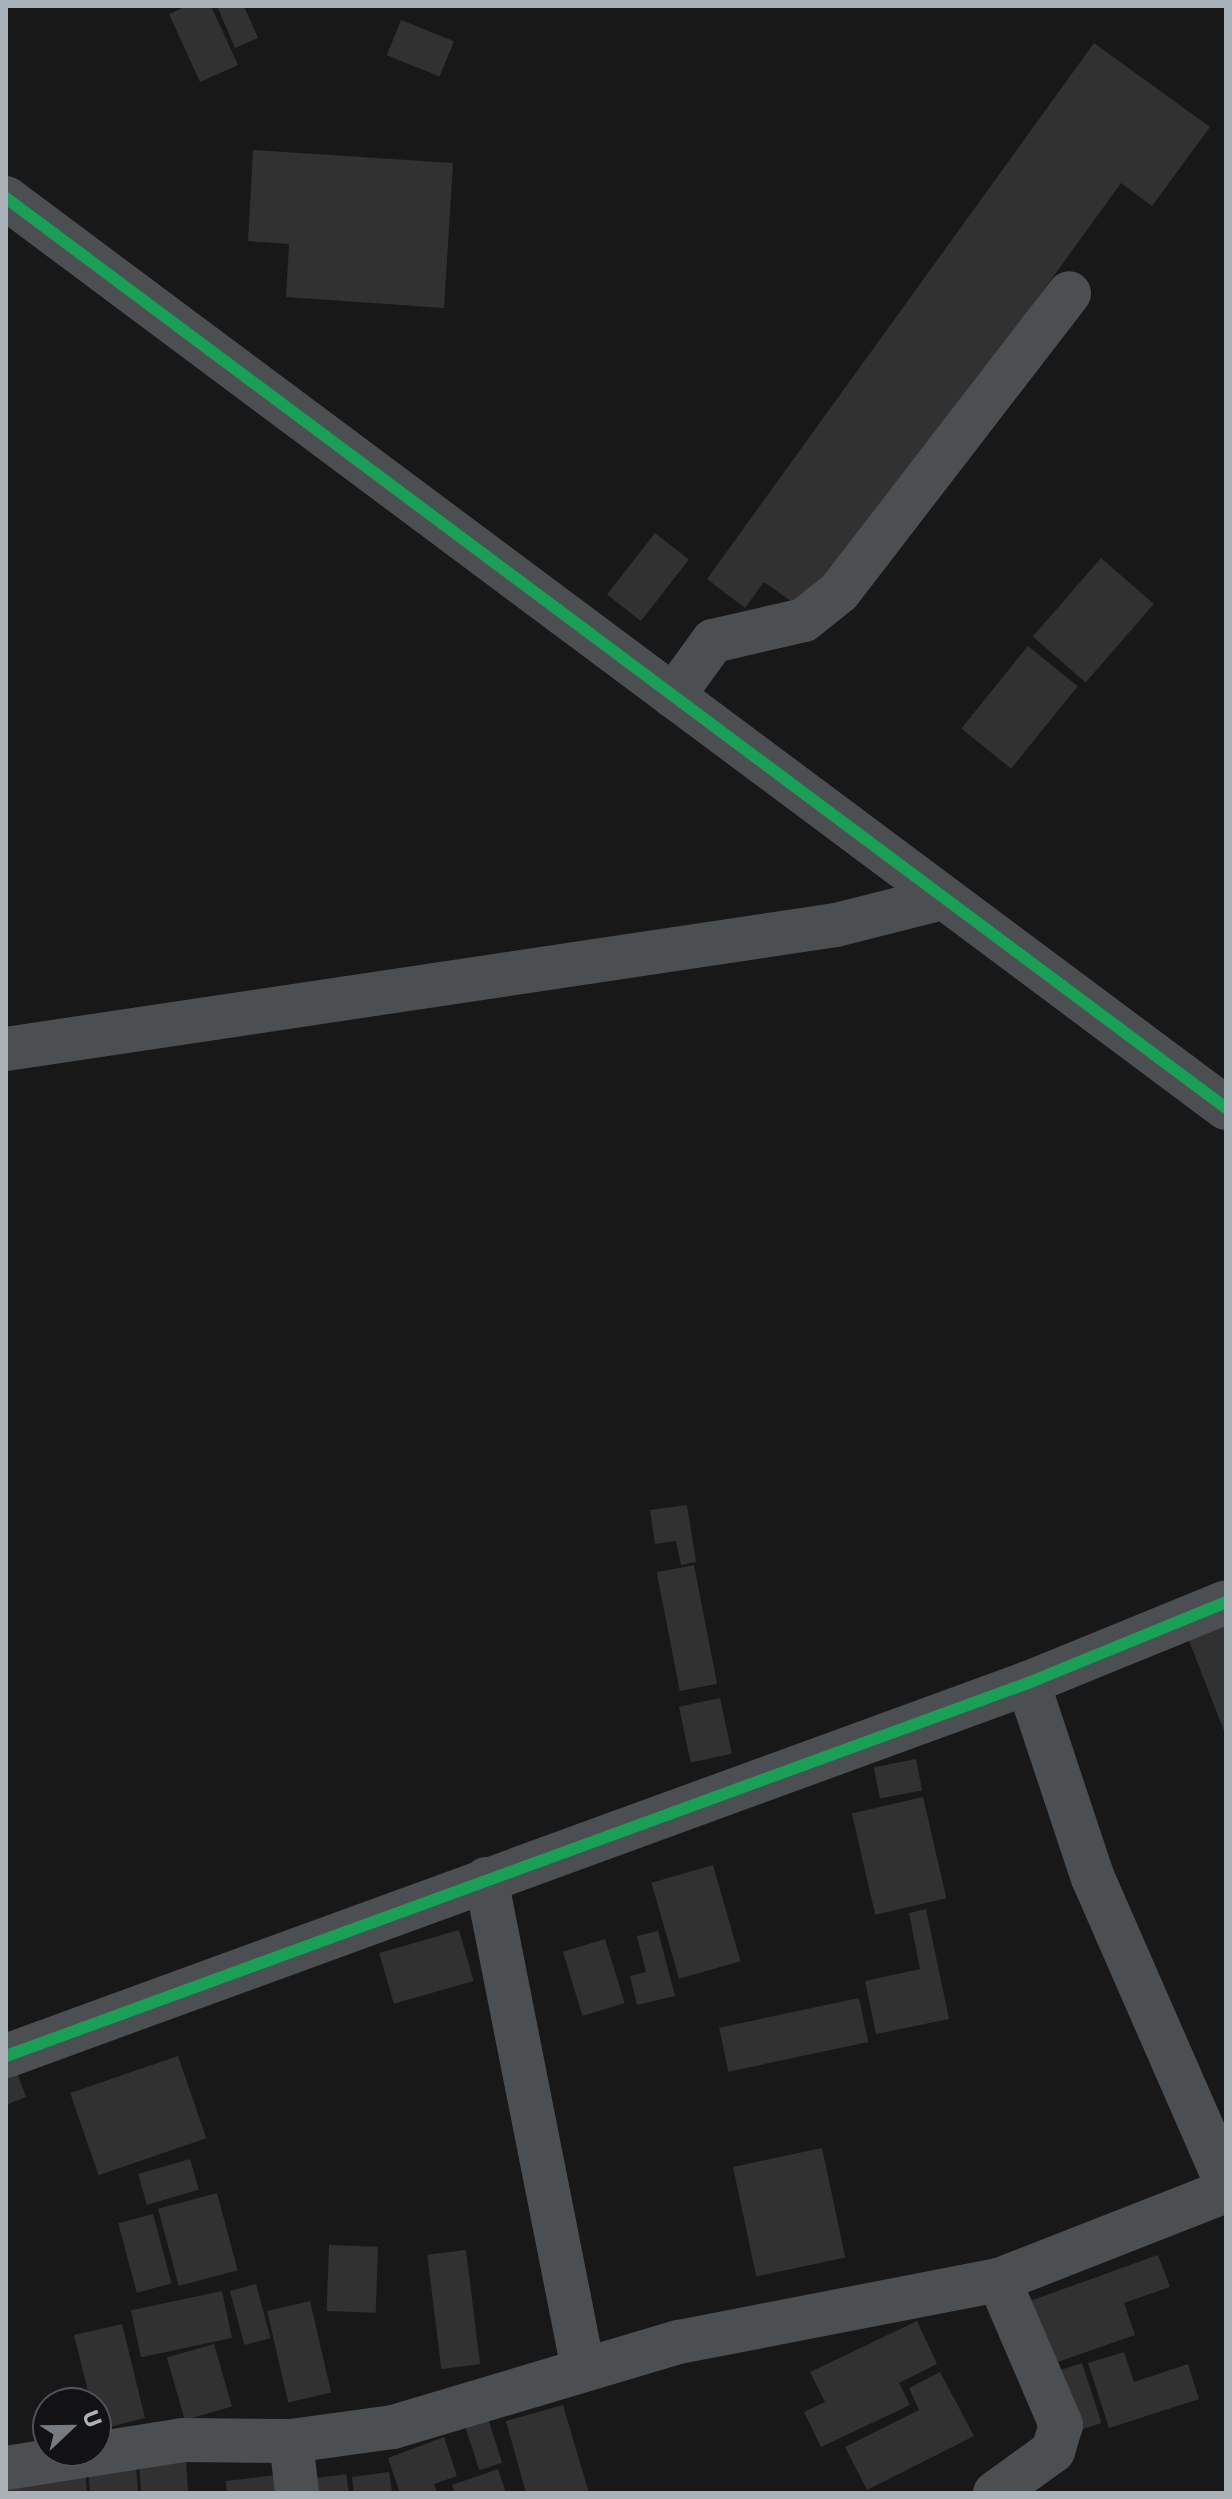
<!DOCTYPE html>
<html>
<head>
<meta charset="utf-8">
<style>
  body { margin:0 }
  #map { position:relative; width:1232px; height:2499px; overflow:hidden; background:#181818; font-family:Commissioner,sans-serif }
  div>[style] { position:absolute }
  [style*='--x'] { left:calc(var(--x)*1px); top:calc(var(--y)*1px); width:calc(var(--w)*1px); rotate:calc(var(--a)*1deg) }
  .building>* { inset:0; background:#313132; transform-origin:0 0 }
  .minor>* { height:44px; margin:-22px; padding:0 22px; transform-origin:22px; border-radius:22px; background:#4c4f51 }
  .cycleway>* { height:12px; margin:-6px; padding:0 6px; transform-origin:6px; border-radius:6px; background:#1a9f57 }
  span { translate:-50% -50%; white-space:nowrap; text-align:center; line-height:1.15; -webkit-text-stroke:6px #121214; paint-order:stroke }
  .frame { position:absolute; inset:0; border:8px solid #a9b1b9; pointer-events:none }
  .north { position:absolute; left:32px; top:2387px; width:80px; height:80px; box-sizing:border-box; background:#121214; border:2px solid #4e5256; border-radius:50%; rotate:68deg; font-size:22px; font-weight:700; line-height:32px; text-align:center; color:#a9b1b9 }
  .north::after { content:''; display:block; margin:auto; width:28px; height:36px; background:#767b81; clip-path:polygon(50% 0,100% 100%,50% 72%,0 100%) }
</style>
</head>
<body>
<div id="map">
  <div class="building">
    <i style="clip-path:polygon(187px 6px,211px 6px,238px 65px,200px 82px,169px 14px)"></i>
    <i style="clip-path:polygon(217px 6px,244px 6px,258px 38px,235px 48px)"></i>
    <i style="left:401px;top:20px;width:57px;height:38px;rotate:22deg"></i>
    <i style="clip-path:polygon(1094px 43px,1210px 127px,1152px 206px,1121px 183px,809px 614px,764px 582px,745px 608px,707px 579px)"></i>
    <i style="clip-path:polygon(253px 150px,453px 163px,444px 308px,286px 297px,289px 244px,248px 241px)"></i>
    <i style="left:655px;top:533px;width:43px;height:78px;rotate:38deg"></i>
    <i style="left:1101px;top:558px;width:70px;height:104px;rotate:41deg"></i>
    <i style="left:1028px;top:646px;width:64px;height:106px;rotate:39deg"></i>
    <i style="clip-path:polygon(687px 1505px,696px 1562px,681px 1565px,676px 1541px,655px 1544px,650px 1510px)"></i>
    <i style="left:694px;top:1565px;width:121px;height:38px;rotate:79deg"></i>
    <i style="clip-path:polygon(1226px 1618px,1226px 1736px,1186px 1633px)"></i>
    <i style="left:720px;top:1698px;width:57px;height:42px;rotate:78deg"></i>
    <i style="left:916px;top:1759px;width:32px;height:43px;rotate:79deg"></i>
    <i style="left:923px;top:1797px;width:104px;height:73px;rotate:77deg"></i>
    <i style="left:713px;top:1865px;width:100px;height:64px;rotate:74deg"></i>
    <i style="clip-path:polygon(926px 1909px,949px 2019px,876px 2034px,865px 1981px,920px 1969px,909px 1913px)"></i>
    <i style="left:459px;top:1930px;width:53px;height:83px;rotate:74deg"></i>
    <i style="clip-path:polygon(658px 1931px,675px 1996px,637px 2005px,630px 1976px,646px 1972px,637px 1936px)"></i>
    <i style="left:605px;top:1939px;width:67px;height:44px;rotate:73deg"></i>
    <i style="left:859px;top:1998px;width:45px;height:143px;rotate:78deg"></i>
    <i style="left:178px;top:2056px;width:87px;height:114px;rotate:71deg"></i>
    <i style="clip-path:polygon(17px 2073px,26px 2097px,6px 2105px,6px 2077px)"></i>
    <i style="left:822px;top:2148px;width:112px;height:91px;rotate:78deg"></i>
    <i style="left:190px;top:2159px;width:32px;height:54px;rotate:74deg"></i>
    <i style="left:217px;top:2193px;width:80px;height:61px;rotate:75deg"></i>
    <i style="left:153px;top:2214px;width:72px;height:36px;rotate:75deg"></i>
    <i style="left:329px;top:2245px;width:49px;height:66px;rotate:2deg"></i>
    <i style="left:466px;top:2250px;width:115px;height:39px;rotate:83deg"></i>
    <i style="clip-path:polygon(1158px 2255px,1170px 2287px,1124px 2303px,1135px 2335px,1052px 2364px,1030px 2301px)"></i>
    <i style="left:256px;top:2284px;width:56px;height:27px;rotate:75deg"></i>
    <i style="left:222px;top:2291px;width:48px;height:93px;rotate:78deg"></i>
    <i style="left:310px;top:2301px;width:94px;height:44px;rotate:77deg"></i>
    <i style="clip-path:polygon(917px 2321px,937px 2364px,899px 2383px,910px 2405px,821px 2447px,804px 2412px,825px 2402px,810px 2372px)"></i>
    <i style="clip-path:polygon(122px 2324px,145px 2418px,97px 2430px,96px 2403px,91px 2403px,74px 2335px)"></i>
    <i style="left:214px;top:2344px;width:65px;height:49px;rotate:74deg"></i>
    <i style="clip-path:polygon(1124px 2352px,1134px 2382px,1188px 2364px,1199px 2399px,1109px 2428px,1088px 2363px)"></i>
    <i style="left:1082px;top:2363px;width:63px;height:34px;rotate:72deg"></i>
    <i style="clip-path:polygon(940px 2372px,974px 2436px,867px 2490px,845px 2447px,919px 2410px,909px 2388px)"></i>
    <i style="clip-path:polygon(563px 2405px,589px 2493px,526px 2493px,506px 2421px)"></i>
    <i style="left:488px;top:2419px;width:46px;height:24px;rotate:72deg"></i>
    <i style="clip-path:polygon(444px 2437px,457px 2476px,434px 2484px,437px 2493px,400px 2493px,388px 2458px)"></i>
    <i style="left:186px;top:2461px;width:32px;height:47px;rotate:86deg"></i>
    <i style="clip-path:polygon(136px 2465px,138px 2493px,90px 2493px,88px 2469px)"></i>
    <i style="clip-path:polygon(85px 2469px,87px 2493px,6px 2493px,6px 2474px)"></i>
    <i style="clip-path:polygon(498px 2469px,506px 2493px,455px 2493px,452px 2485px)"></i>
    <i style="clip-path:polygon(389px 2472px,392px 2493px,354px 2493px,352px 2477px)"></i>
    <i style="clip-path:polygon(346px 2474px,349px 2493px,302px 2493px,301px 2480px)"></i>
    <i style="clip-path:polygon(277px 2475px,279px 2493px,227px 2493px,226px 2481px)"></i>
  </div>
  <div class="minor">
    <i style="--x:6;--y:198;--w:1522;--a:36.72"></i>
    <i style="--x:673;--y:696;--w:68;--a:-54"></i>
    <i style="--x:713;--y:641;--w:93;--a:-13"></i>
    <i style="--x:804;--y:620;--w:45;--a:-38.7"></i>
    <i style="--x:839;--y:592;--w:377;--a:-52.4"></i>
    <i style="--x:6;--y:1049;--w:839;--a:-8.5"></i>
    <i style="--x:836;--y:925;--w:110;--a:-14.2"></i>
    <i style="--x:1028;--y:1683;--w:206;--a:71.6"></i>
    <i style="--x:1093;--y:1878;--w:333;--a:66.4"></i>
    <i style="--x:486;--y:1879;--w:496;--a:78.8"></i>
    <i style="--x:6;--y:2056;--w:1088;--a:-20.05"></i>
    <i style="--x:1028;--y:1683;--w:214;--a:-22.2"></i>
    <i style="--x:291;--y:2441;--w:52;--a:83.4"></i>
    <i style="--x:6;--y:2468;--w:178;--a:-9"></i>
    <i style="--x:182;--y:2440;--w:109;--a:0.5"></i>
    <i style="--x:291;--y:2441;--w:103;--a:-7.8"></i>
    <i style="--x:393;--y:2427;--w:298;--a:-16.6"></i>
    <i style="--x:679;--y:2342;--w:326;--a:-11"></i>
    <i style="--x:999;--y:2280;--w:244;--a:-21.4"></i>
    <i style="--x:995;--y:2493;--w:72;--a:-35.9"></i>
    <i style="--x:1053;--y:2451;--w:27;--a:-73"></i>
    <i style="--x:1061;--y:2425;--w:158;--a:-113.2"></i>
  </div>
  <div class="cycleway">
    <i style="--x:6;--y:198;--w:1522;--a:36.72"></i>
    <i style="--x:6;--y:2056;--w:1088;--a:-20.05"></i>
    <i style="--x:1028;--y:1683;--w:214;--a:-22.2"></i>
  </div>
  <div class="frame"></div>
  <div class="north">U</div>
</div>
</body>
</html>
